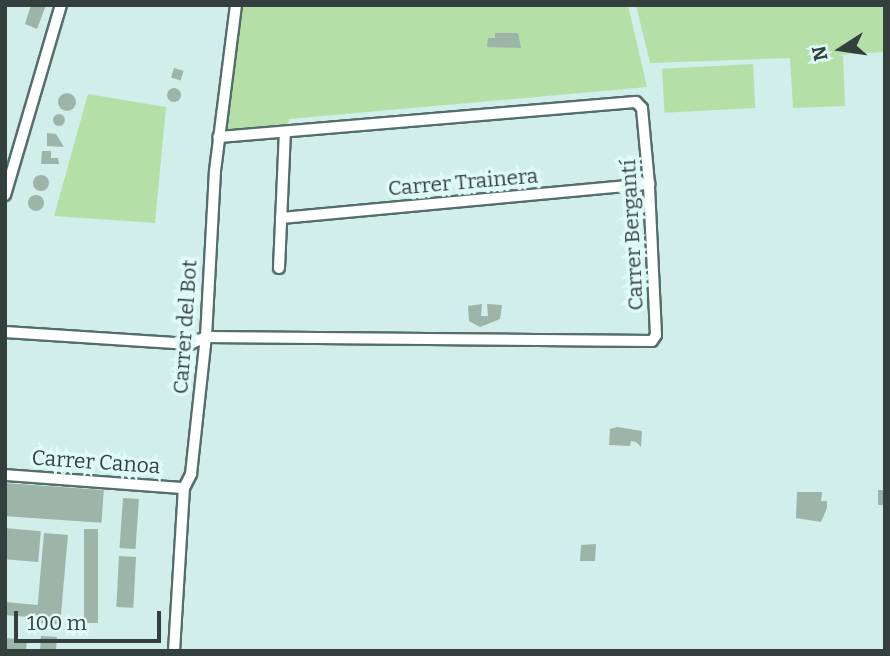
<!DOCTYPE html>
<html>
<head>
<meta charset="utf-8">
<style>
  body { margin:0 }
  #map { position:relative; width:890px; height:656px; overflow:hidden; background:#d2eeea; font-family:Bitter,serif }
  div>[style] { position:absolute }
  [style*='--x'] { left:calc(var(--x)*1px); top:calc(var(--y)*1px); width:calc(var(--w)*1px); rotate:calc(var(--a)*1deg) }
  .green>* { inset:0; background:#b4e0a7; transform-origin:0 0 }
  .building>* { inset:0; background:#9db4a8; transform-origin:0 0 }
  .round { border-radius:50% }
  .roads { filter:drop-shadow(2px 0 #556e6b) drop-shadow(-2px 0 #556e6b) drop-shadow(0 2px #556e6b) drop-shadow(0 -2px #556e6b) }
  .minor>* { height:10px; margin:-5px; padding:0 5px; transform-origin:5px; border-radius:5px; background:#fff }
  span { translate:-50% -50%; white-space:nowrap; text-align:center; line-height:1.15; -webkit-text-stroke:7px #dffbf7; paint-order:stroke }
  .street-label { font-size:21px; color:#34403e }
  .frame { position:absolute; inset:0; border:7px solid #34403e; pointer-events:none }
  .north { position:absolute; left:806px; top:14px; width:70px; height:70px; -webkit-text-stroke:5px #dffbf7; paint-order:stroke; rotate:258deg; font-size:19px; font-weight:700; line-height:28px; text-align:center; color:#34403e }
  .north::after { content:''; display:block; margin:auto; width:24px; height:32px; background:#34403e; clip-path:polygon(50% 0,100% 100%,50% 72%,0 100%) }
  .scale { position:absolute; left:14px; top:611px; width:147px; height:32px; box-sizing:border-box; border:4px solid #34403e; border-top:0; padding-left:9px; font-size:21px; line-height:24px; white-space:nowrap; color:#34403e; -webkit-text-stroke:5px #dffbf7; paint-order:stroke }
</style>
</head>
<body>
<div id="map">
  <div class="green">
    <i style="clip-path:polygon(242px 5px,628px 5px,647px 87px,289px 119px,288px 126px,225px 131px)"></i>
    <i style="clip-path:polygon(636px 5px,885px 5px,885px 52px,838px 55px,843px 56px,845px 106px,793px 108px,790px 58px,650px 63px)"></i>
    <i style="left:753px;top:64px;width:44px;height:91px;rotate:87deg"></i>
    <i style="clip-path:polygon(88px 94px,166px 107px,155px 223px,54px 216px)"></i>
  </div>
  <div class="building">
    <i style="clip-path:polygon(31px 5px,46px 5px,37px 29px,25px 24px)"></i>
    <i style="clip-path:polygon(495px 33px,518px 33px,521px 48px,487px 47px,488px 38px,495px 38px)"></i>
    <i style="left:174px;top:68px;width:10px;height:10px;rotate:17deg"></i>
    <i class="round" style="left:167px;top:88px;width:14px;height:14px"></i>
    <i class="round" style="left:58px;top:93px;width:18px;height:18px"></i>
    <i class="round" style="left:53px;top:114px;width:12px;height:12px"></i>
    <i style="clip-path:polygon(47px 133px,56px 134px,64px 147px,47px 146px)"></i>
    <i style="clip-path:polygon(42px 151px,51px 151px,51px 158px,58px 158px,59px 164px,41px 164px)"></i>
    <i class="round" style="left:33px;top:175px;width:16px;height:16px"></i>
    <i class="round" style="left:28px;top:195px;width:16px;height:16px"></i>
    <i style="clip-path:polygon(482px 304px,481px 316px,488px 316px,487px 304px,502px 305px,500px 319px,480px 327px,469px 321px,468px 306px)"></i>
    <i style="clip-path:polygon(617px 427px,642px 431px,641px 447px,636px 442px,631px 441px,630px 446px,609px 445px,610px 429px)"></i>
    <i style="left:5px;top:483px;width:99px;height:33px;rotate:4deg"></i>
    <i style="left:878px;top:490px;width:7px;height:15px"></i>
    <i style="clip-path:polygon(797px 492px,822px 492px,821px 501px,827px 501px,827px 508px,821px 522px,796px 518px)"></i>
    <i style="left:123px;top:498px;width:16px;height:50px;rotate:4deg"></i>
    <i style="left:5px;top:528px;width:36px;height:31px;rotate:5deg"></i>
    <i style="left:84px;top:529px;width:14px;height:94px"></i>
    <i style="left:44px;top:533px;width:24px;height:90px;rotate:5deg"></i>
    <i style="clip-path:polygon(596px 544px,595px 561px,580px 561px,581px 545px)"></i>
    <i style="left:119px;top:556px;width:17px;height:51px;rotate:3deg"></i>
    <i style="left:5px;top:602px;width:33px;height:13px;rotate:5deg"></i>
    <i style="left:41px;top:636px;width:16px;height:15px;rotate:4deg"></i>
    <i style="clip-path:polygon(5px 638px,27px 640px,26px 651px,5px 651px)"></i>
  </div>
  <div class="roads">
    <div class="minor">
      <i style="--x:5;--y:195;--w:198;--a:-73.6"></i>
      <i style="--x:281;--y:218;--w:370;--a:-5.3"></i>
      <i style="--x:279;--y:268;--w:136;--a:-87.5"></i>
      <i style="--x:5;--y:332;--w:185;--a:3.7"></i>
      <i style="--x:190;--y:344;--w:17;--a:-24"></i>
      <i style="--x:206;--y:337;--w:446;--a:0.5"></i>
      <i style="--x:652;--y:341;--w:7;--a:-56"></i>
      <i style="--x:656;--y:335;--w:151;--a:-92.7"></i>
      <i style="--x:649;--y:184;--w:76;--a:-95.3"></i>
      <i style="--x:642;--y:108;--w:8;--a:-135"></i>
      <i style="--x:636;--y:102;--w:419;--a:175.2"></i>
      <i style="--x:5;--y:475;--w:179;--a:4.2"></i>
      <i style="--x:174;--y:651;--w:163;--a:-86.5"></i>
      <i style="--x:184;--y:488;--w:16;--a:-63"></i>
      <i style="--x:191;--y:474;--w:138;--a:-83.8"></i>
      <i style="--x:206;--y:337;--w:166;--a:-86.9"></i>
      <i style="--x:215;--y:171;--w:167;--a:-82.8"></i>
    </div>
  </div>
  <div class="street-label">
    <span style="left:463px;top:182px;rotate:-5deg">Carrer Trainera</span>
    <span style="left:632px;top:235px;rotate:-93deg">Carrer Bergantí</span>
    <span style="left:185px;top:327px;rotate:-86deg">Carrer del Bot</span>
    <span style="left:96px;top:462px;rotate:4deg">Carrer Canoa</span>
  </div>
  <div class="frame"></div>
  <div class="north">N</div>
  <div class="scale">100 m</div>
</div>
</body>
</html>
